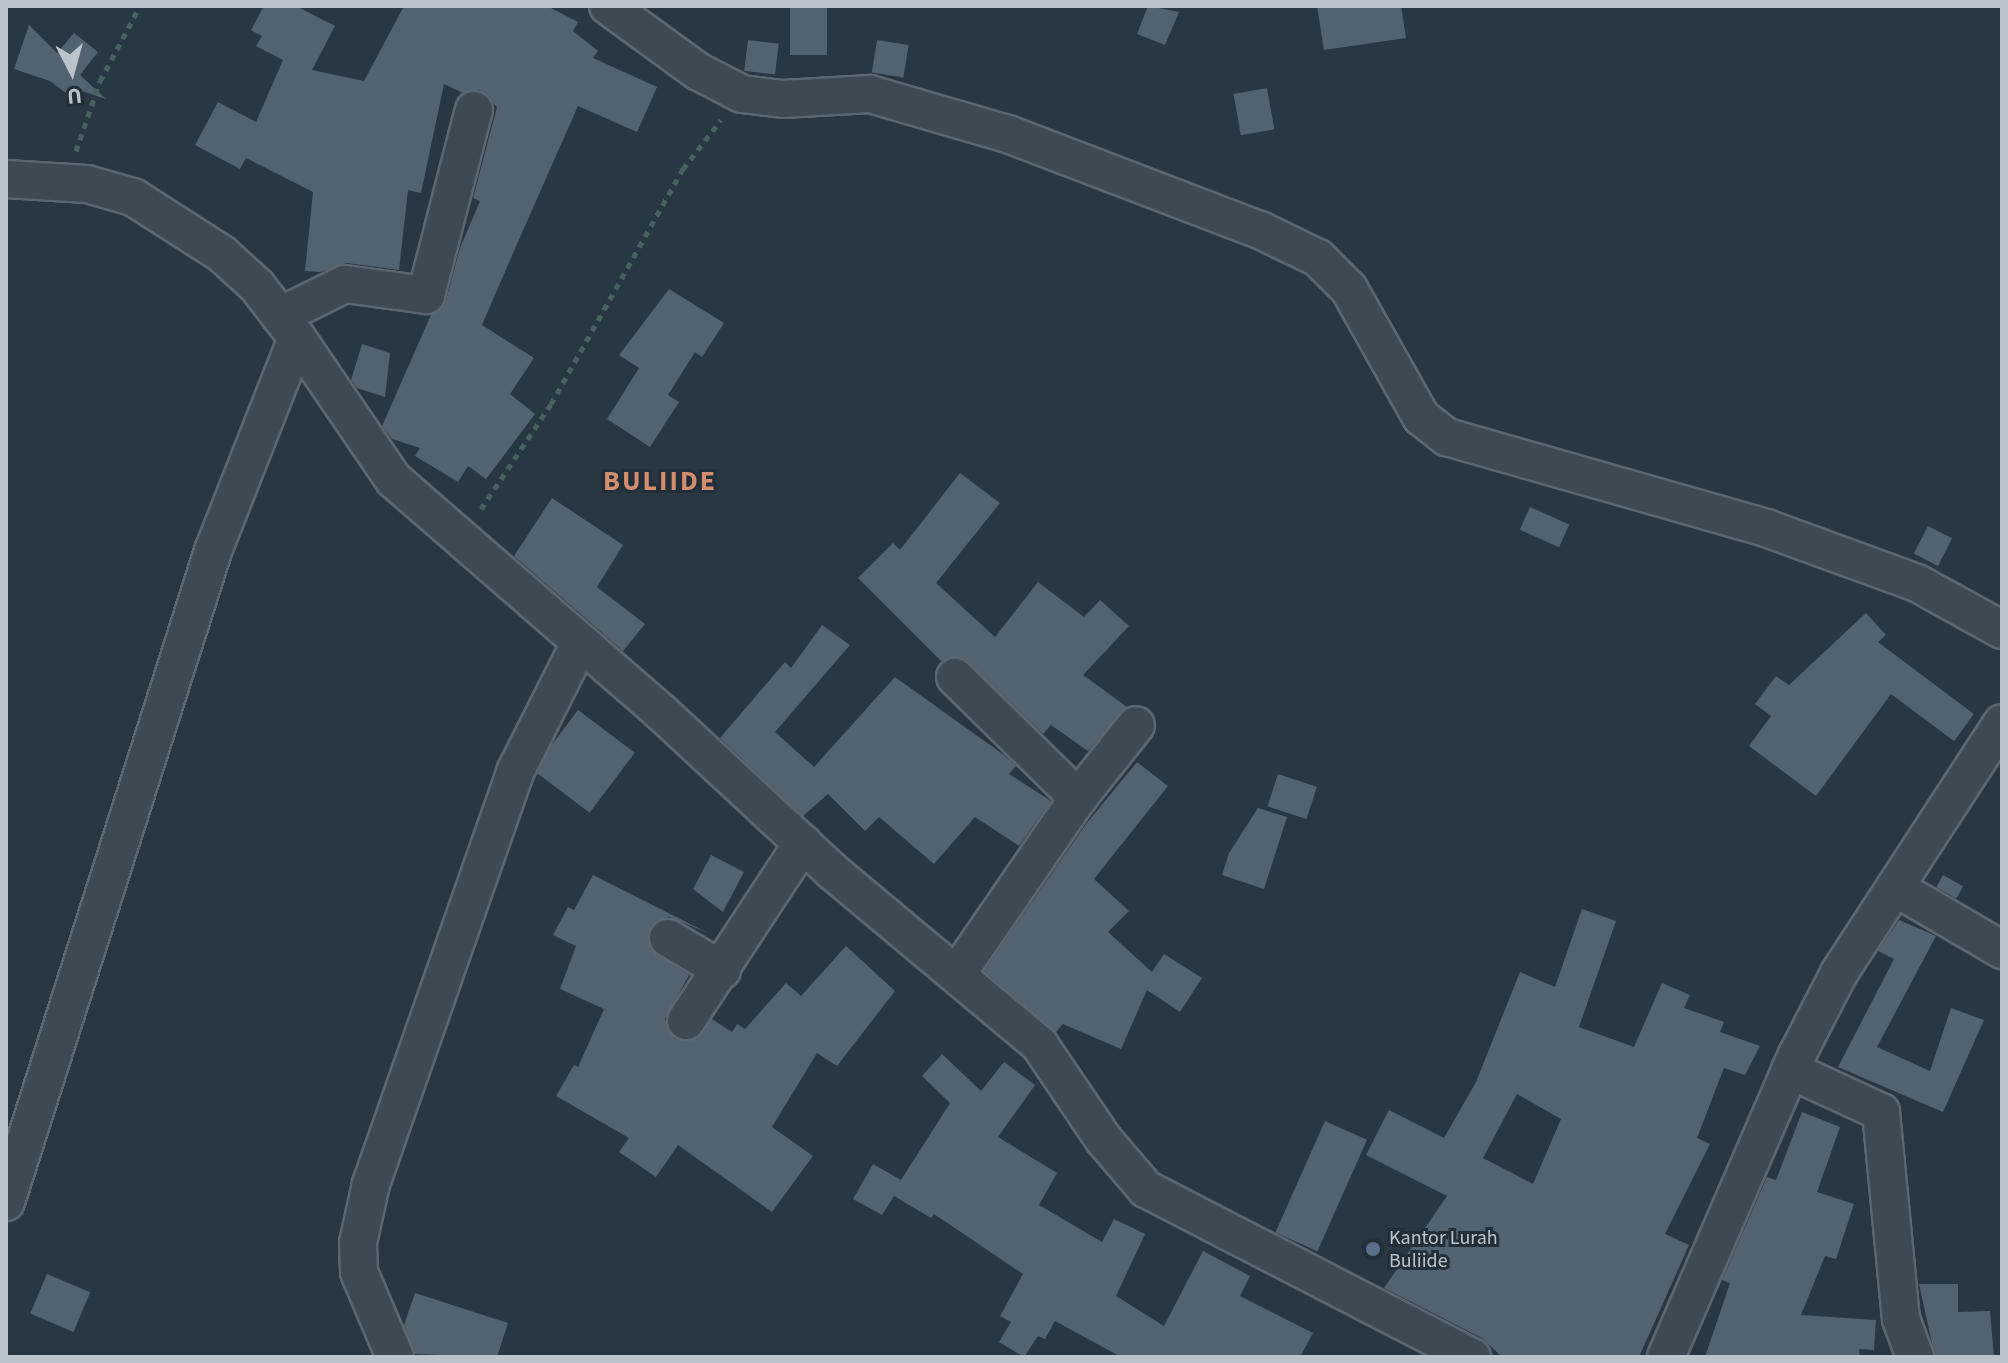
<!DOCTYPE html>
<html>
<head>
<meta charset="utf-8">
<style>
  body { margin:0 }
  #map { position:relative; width:2008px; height:1363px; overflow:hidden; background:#293743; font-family:"Source Sans 3",sans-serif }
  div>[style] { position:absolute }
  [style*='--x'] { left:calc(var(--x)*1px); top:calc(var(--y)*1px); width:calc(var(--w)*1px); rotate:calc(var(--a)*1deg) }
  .building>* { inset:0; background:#52626e; transform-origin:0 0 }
  .path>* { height:5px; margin-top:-2.5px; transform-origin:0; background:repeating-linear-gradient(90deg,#496060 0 6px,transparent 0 12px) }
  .roads { filter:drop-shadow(2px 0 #5b6770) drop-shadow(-2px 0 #5b6770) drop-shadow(0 2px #5b6770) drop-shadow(0 -2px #5b6770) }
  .minor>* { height:36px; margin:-18px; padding:0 18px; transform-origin:18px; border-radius:18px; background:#3d4953 }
  .dots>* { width:22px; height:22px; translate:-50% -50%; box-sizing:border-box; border:4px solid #222e38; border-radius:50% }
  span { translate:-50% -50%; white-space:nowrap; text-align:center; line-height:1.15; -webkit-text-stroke:6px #222e38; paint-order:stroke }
  .poi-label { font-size:20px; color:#bac4cc }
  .left { translate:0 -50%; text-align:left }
  .district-label { font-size:28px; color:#d38e6f; font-weight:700; letter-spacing:2px }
  .frame { position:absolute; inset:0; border:8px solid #bac4cc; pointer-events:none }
  .north { position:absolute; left:32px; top:32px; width:80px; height:80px; -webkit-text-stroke:6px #222e38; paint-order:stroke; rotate:174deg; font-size:22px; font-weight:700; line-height:32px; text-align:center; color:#bac4cc }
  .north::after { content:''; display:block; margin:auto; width:28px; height:36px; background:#bac4cc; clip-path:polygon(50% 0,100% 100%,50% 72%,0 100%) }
</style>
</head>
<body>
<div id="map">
  <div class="building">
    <i style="clip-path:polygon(264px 6px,296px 6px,335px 26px,312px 70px,364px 81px,404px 6px,547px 6px,578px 22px,573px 31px,598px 51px,593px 58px,657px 87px,637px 132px,578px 106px,517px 244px,482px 325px,534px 358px,510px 394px,535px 414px,486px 479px,468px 466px,458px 482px,415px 456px,420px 448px,392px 439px,382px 426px,431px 315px,446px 300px,460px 248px,480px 201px,473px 198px,497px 107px,480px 90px,463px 93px,444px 84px,421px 193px,408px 190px,399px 270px,347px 263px,321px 272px,305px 271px,313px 192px,246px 158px,240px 169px,195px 145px,218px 102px,256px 122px,283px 60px,256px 46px,262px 36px,251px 30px)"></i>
    <i style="left:790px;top:6px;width:37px;height:49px"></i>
    <i style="clip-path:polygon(1148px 6px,1179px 12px,1165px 45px,1137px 34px)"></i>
    <i style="clip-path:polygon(1317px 6px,1401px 6px,1406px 38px,1324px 50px)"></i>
    <i style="clip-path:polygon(29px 25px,57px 53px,74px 33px,98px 52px,80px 75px,106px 99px,70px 87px,66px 93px,50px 81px,14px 69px)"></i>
    <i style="left:748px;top:40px;width:31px;height:31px;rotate:7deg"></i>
    <i style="left:877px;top:40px;width:32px;height:33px;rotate:9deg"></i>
    <i style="left:1267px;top:88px;width:42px;height:34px;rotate:80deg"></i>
    <i style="clip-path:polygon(669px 289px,724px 323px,702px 357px,695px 352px,668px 395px,679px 402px,650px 447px,607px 419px,639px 368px,619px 355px)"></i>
    <i style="clip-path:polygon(362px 344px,390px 353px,385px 397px,357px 388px,351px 380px)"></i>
    <i style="clip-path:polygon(960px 473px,1000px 503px,936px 583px,995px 637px,1038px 582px,1084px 617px,1100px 600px,1129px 626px,1083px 675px,1127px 707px,1088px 751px,1051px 725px,1043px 734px,969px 662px,960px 657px,941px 661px,858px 578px,893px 543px,900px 550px)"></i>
    <i style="clip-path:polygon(552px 498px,623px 545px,597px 587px,645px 624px,623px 651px,514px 556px)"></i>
    <i style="left:1530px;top:507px;width:43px;height:25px;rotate:24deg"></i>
    <i style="left:1928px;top:526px;width:27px;height:31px;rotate:27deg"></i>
    <i style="clip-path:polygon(1866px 613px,1886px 635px,1878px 642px,1974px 714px,1954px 741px,1891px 694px,1816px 796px,1749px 746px,1771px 716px,1755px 704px,1776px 676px,1789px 685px)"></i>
    <i style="clip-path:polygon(822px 625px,850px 645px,775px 732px,814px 767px,895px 677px,1004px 755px,1016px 766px,1009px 774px,1051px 801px,1019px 846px,975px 817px,934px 864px,879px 817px,865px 831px,828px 794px,803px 816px,720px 738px,785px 662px,791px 668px)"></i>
    <i style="left:578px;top:710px;width:71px;height:75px;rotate:37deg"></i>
    <i style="clip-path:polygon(1137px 762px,1168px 786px,1094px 879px,1129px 911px,1108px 932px,1152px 972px,1164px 954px,1202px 978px,1180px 1012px,1147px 990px,1121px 1049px,1063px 1024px,1056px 1032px,984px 971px,1086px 824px)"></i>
    <i style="left:1278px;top:774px;width:41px;height:34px;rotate:18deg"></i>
    <i style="clip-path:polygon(1258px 808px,1287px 817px,1264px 889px,1222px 875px,1229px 853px)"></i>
    <i style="clip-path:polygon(711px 855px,744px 872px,723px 912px,693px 889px)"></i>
    <i style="clip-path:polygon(593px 875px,708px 933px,669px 917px,650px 928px,650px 949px,689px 975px,665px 1019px,675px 1039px,696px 1039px,712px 1019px,732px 1032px,737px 1024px,745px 1029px,786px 983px,801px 996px,846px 946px,895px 991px,837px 1066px,817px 1053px,772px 1127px,813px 1156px,772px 1212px,678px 1145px,656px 1177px,619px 1152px,629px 1138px,556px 1096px,574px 1065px,578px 1067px,604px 1009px,560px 989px,576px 946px,553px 935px,568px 907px,574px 910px)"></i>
    <i style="left:1943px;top:875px;width:23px;height:14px;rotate:29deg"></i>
    <i style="clip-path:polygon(evenodd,1582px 909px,1616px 921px,1579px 1027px,1634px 1047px,1662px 983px,1690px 995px,1684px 1008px,1724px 1022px,1720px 1032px,1760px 1046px,1745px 1075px,1724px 1068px,1697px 1138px,1710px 1144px,1665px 1234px,1689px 1245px,1639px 1357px,1502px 1357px,1482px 1338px,1384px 1288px,1447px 1196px,1366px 1155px,1389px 1110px,1444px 1138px,1476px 1082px,1520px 972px,1555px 987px,1582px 909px,1517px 1094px,1561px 1119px,1533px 1184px,1483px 1158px,1517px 1094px)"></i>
    <i style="clip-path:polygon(1899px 920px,1936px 936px,1877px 1047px,1930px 1071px,1951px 1008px,1984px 1020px,1943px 1112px,1838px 1067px,1894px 959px,1878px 951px)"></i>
    <i style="clip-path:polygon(942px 1054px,981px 1091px,1004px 1062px,1035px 1085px,998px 1137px,1057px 1173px,1039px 1205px,1102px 1242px,1114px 1219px,1145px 1234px,1116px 1296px,1164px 1326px,1203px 1251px,1250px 1276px,1240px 1296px,1313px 1333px,1300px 1357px,1121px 1357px,1055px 1321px,1045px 1339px,1038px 1336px,1024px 1357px,999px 1342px,1011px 1322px,1000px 1316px,1023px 1274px,934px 1214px,931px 1218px,894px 1196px,882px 1215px,853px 1199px,873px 1164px,901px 1180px,950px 1103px,922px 1076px)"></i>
    <i style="clip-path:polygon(1802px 1112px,1840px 1127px,1817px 1192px,1854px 1204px,1836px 1259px,1825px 1256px,1801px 1315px,1876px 1320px,1874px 1350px,1859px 1349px,1860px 1357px,1705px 1357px,1730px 1283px,1722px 1280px,1767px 1177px,1776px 1180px)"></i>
    <i style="left:1325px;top:1121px;width:46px;height:122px;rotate:24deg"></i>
    <i style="left:47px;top:1274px;width:47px;height:43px;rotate:23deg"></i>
    <i style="clip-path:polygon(1919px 1284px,1958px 1284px,1958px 1312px,1990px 1311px,1994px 1357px,1935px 1357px)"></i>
    <i style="clip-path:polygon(415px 1293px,508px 1323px,497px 1357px,415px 1354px,404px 1325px)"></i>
  </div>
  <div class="path">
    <i style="--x:76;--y:151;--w:74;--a:-71.1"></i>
    <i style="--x:100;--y:81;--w:85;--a:-61.9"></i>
    <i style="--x:481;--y:509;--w:126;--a:-56.3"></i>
    <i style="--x:551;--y:404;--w:270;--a:-60.7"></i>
    <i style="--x:683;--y:169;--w:62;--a:-52.2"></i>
  </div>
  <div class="roads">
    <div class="minor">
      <i style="--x:608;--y:6;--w:112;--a:36"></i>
      <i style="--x:699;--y:72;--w:48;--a:27.1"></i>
      <i style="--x:742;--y:94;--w:41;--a:7"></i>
      <i style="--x:783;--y:99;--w:87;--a:-3.3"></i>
      <i style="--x:870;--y:94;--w:144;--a:16.2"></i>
      <i style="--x:1008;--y:134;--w:270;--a:20.9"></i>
      <i style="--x:1260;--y:230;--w:64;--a:25.8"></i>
      <i style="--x:1318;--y:258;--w:44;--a:45"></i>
      <i style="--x:1349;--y:289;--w:147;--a:60.6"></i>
      <i style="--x:1421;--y:417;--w:33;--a:38"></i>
      <i style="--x:1447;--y:437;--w:332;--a:15.9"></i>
      <i style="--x:1766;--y:528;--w:161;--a:20"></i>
      <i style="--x:1917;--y:583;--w:97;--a:28.9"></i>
      <i style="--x:6;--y:179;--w:81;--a:3.5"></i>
      <i style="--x:87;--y:184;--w:48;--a:15.8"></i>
      <i style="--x:133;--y:197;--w:106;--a:32.6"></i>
      <i style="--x:222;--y:254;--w:47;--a:42.4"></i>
      <i style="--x:257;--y:286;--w:66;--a:52.4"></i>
      <i style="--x:297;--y:338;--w:172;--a:55.7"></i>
      <i style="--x:394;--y:480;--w:355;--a:41"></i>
      <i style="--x:662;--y:713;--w:232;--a:42.9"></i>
      <i style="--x:832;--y:871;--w:270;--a:39.9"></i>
      <i style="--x:1039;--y:1044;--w:116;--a:55.9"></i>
      <i style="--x:1104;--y:1140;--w:65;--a:49.4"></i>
      <i style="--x:1146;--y:1189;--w:367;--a:27.3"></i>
      <i style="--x:280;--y:316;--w:72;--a:-26.2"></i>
      <i style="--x:345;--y:284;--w:82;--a:7.7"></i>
      <i style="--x:426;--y:295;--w:191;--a:-75.5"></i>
      <i style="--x:955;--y:677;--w:173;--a:44.5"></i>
      <i style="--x:1896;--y:888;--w:123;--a:30.3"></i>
      <i style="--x:668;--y:938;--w:63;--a:30.7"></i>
      <i style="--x:957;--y:974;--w:214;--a:-55.5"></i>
      <i style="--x:1078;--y:798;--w:93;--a:-51.5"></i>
      <i style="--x:686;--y:1021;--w:213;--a:-56.7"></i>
      <i style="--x:1790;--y:1070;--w:100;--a:24.8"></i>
      <i style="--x:1881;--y:1112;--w:208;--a:84.5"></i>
      <i style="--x:1901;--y:1319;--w:40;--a:69.8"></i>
      <i style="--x:6;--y:1202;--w:683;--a:-72.36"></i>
      <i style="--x:213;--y:551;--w:229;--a:-68.5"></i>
      <i style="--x:395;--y:1357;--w:92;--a:-113"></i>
      <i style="--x:359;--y:1272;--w:29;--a:-92"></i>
      <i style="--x:358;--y:1243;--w:60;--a:-77.6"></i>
      <i style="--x:371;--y:1184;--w:436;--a:-70.7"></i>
      <i style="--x:515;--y:772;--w:142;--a:-63.3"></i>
      <i style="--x:1666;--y:1357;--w:329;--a:-66.6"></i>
      <i style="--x:1797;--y:1055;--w:92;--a:-62.9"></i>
      <i style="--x:1839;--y:973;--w:298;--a:-56.9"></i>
    </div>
  </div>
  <div class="dots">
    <i style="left:1373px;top:1249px;background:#5c6f8a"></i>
  </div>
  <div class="poi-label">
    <span class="left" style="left:1389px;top:1250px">Kantor Lurah<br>Buliide</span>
  </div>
  <div class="district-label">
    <span style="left:660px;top:481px">BULIIDE</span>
  </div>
  <div class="frame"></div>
  <div class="north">U</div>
</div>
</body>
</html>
